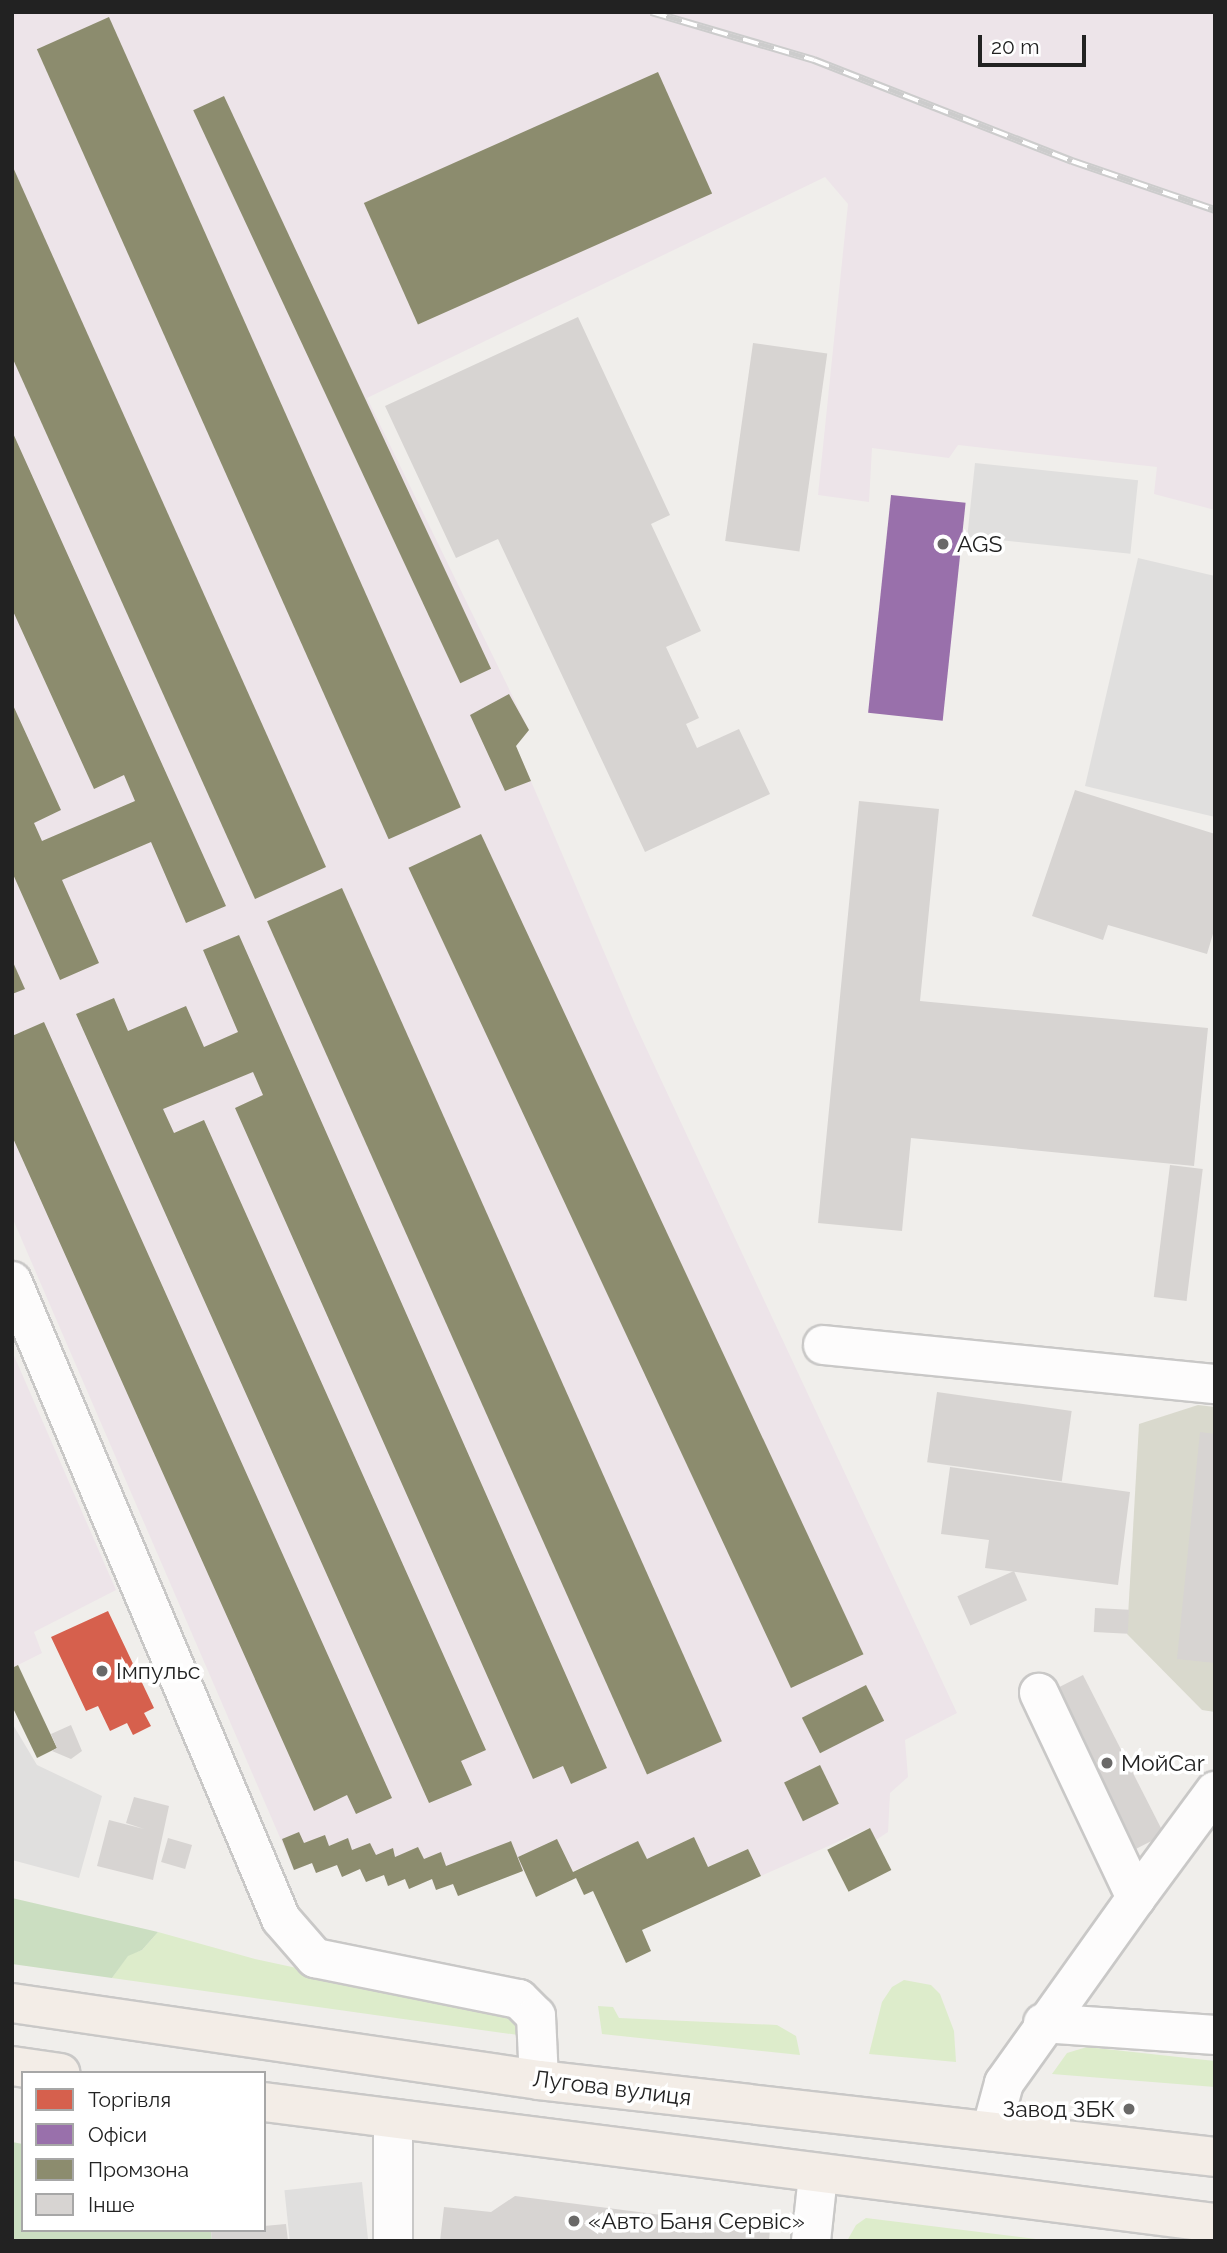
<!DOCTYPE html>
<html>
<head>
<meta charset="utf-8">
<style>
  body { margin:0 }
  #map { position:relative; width:1227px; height:2253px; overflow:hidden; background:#f0eeeb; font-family:Raleway,sans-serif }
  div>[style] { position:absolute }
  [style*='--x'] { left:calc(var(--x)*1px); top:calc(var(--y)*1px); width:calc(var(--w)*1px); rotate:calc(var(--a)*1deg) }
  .industrial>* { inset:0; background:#ede4e9 }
  .construction>* { inset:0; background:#d9d9cd }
  .grass>* { inset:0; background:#ddeccb }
  .forest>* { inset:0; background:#cbdec1 }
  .parking>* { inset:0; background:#e0dfde; transform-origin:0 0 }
  .shops>* { inset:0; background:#d6604d }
  .offices>* { inset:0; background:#9970ab; transform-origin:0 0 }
  .industry>* { inset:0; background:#8c8c6e; transform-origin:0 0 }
  .building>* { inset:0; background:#d7d4d2; transform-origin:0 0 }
  .roads { filter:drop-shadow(2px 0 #c9c8c7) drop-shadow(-2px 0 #c9c8c7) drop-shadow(0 2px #c9c8c7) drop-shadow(0 -2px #c9c8c7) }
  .minor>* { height:38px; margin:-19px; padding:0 19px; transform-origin:19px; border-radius:19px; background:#fdfcfc }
  .major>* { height:38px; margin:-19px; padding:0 19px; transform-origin:19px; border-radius:19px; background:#f3ede7 }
  .rail>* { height:8px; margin-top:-4px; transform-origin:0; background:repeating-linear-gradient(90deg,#fff 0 16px,#ccc 0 32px); box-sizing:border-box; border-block:2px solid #ccc }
  .dots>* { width:19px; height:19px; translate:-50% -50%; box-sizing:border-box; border:4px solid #fff; border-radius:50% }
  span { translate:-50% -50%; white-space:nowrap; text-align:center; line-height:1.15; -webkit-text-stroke:7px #fff; paint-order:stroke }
  .poi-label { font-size:23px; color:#222 }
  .left { translate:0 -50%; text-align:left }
  .right { translate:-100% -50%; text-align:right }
  .street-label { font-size:23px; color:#222 }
  .frame { position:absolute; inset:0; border:14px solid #222; pointer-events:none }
  .legend { position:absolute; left:21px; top:2071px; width:245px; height:161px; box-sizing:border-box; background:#fff; border:2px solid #a7a7a7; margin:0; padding:9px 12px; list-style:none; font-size:21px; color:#222 }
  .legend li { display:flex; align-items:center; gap:14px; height:35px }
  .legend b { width:35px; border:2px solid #a7a7a7 }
  .scale { position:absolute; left:978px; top:35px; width:108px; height:32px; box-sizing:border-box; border:4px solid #222; border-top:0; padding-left:9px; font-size:21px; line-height:24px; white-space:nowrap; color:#222; -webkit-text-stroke:5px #fff; paint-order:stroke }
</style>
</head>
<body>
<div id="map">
  <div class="industrial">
    <i style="clip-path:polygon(12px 12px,1215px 12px,1215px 510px,1154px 494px,1157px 467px,958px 445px,949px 458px,872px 448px,869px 502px,818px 495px,848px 204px,825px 177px,367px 398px,529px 730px,516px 746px,634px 1022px,957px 1713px,905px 1740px,908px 1777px,890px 1793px,888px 1832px,876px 1840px,869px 1828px,761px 1876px,748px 1849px,708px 1867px,694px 1837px,647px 1859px,638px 1842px,573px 1871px,576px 1878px,536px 1897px,524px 1870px,458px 1896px,453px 1884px,432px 1879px,409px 1889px,405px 1879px,388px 1886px,384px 1875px,366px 1882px,360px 1869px,342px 1877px,337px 1865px,316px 1873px,312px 1863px,294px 1870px,12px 1217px)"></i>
    <i style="clip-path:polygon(12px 1351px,116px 1590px,34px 1632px,42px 1653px,12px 1668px)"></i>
  </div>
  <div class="construction">
    <i style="clip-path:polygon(1198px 1405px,1215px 1407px,1215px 1712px,1202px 1710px,1127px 1634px,1139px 1424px)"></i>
  </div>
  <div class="grass">
    <i style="clip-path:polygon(158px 1932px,255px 1959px,524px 2017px,525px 2036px,112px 1978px,128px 1955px,142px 1950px)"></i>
    <i style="clip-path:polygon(904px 1980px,931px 1985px,940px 1994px,954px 2031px,956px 2062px,869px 2054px,882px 2002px,892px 1987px)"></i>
    <i style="clip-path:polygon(598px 2006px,613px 2007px,619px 2018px,777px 2025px,796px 2036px,800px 2055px,602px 2034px)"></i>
    <i style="clip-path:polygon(1087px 2047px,1215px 2061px,1215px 2087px,1052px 2074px,1067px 2053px)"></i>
    <i style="clip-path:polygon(866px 2218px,1052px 2241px,847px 2241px,856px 2225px)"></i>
  </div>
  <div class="forest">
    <i style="clip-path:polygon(12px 1898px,158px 1932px,142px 1950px,128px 1956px,112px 1978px,12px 1964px)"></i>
    <i style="clip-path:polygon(12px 2142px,23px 2144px,23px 2230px,211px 2230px,212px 2241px,12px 2241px)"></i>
  </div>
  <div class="parking">
    <i style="left:975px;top:463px;width:164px;height:74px;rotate:6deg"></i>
    <i style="clip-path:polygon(1138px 558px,1215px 576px,1215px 817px,1085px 786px)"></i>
    <i style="clip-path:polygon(12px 1723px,37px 1765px,102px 1796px,79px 1878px,12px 1860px)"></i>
    <i style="left:362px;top:2182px;width:59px;height:78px;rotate:84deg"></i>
  </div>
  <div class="shops">
    <i style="clip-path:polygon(108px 1611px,154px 1708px,144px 1713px,151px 1726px,133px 1735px,127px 1723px,110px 1731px,98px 1706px,86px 1711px,51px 1637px)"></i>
  </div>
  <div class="offices">
    <i style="left:891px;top:495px;width:75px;height:219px;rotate:6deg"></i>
  </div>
  <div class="industry">
    <i style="left:109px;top:17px;width:865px;height:79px;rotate:66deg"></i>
    <i style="left:658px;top:72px;width:133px;height:322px;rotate:66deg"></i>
    <i style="left:224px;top:96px;width:632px;height:34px;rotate:65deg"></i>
    <i style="clip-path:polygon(12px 165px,326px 867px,255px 899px,12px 357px)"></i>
    <i style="clip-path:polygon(12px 431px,226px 906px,186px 923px,151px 842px,62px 880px,99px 963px,60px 980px,12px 872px,12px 703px,61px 810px,34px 823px,42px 841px,135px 801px,124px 775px,94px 789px,12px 609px)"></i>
    <i style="clip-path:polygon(509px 694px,529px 730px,516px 746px,531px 781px,505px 791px,470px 715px)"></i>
    <i style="left:481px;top:834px;width:905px;height:80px;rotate:65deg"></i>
    <i style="left:342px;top:888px;width:934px;height:82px;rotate:66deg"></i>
    <i style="clip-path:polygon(239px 935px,607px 1768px,571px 1784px,563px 1766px,533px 1779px,235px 1108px,263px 1095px,253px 1072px,163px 1109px,174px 1133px,204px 1120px,486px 1750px,461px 1761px,472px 1785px,429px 1803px,76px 1014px,114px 998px,128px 1031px,186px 1006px,204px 1047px,238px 1032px,203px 950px)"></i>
    <i style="clip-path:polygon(12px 960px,25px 989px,12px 994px)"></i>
    <i style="clip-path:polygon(44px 1022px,392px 1798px,356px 1814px,347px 1795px,314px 1811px,12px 1136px,12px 1036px)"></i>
    <i style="clip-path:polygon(18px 1665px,57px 1748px,37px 1758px,12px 1706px,12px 1668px)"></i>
    <i style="left:866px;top:1685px;width:40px;height:72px;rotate:63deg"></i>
    <i style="left:820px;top:1765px;width:43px;height:40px;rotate:64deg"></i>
    <i style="left:870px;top:1828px;width:47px;height:48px;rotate:63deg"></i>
    <i style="clip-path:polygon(299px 1832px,304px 1843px,325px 1835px,329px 1846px,348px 1838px,352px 1850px,370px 1843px,376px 1855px,393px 1848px,395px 1857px,418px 1847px,424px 1859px,441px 1852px,446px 1866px,511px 1841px,523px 1871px,458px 1896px,453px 1884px,436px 1890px,432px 1879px,409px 1889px,405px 1879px,388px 1886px,384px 1875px,366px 1882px,360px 1869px,342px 1877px,337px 1865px,316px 1873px,312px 1863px,294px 1870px,282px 1839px)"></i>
    <i style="clip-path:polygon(694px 1837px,708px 1867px,748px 1849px,761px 1876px,642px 1930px,651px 1951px,626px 1963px,593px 1891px,584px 1895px,576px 1878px,536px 1897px,518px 1857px,557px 1839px,573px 1872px,638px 1841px,647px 1859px)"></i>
  </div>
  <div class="building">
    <i style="clip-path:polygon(578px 317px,670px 515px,651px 524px,701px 631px,666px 647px,699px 718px,686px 724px,697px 748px,739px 729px,770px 794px,645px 852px,498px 539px,456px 558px,385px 406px)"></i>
    <i style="left:753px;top:343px;width:75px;height:200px;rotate:8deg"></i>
    <i style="clip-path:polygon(1075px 790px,1215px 834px,1215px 927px,1207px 954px,1108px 925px,1103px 940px,1032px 916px)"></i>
    <i style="clip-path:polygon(859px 801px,939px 809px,920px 1001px,1208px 1028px,1194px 1166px,911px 1138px,902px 1231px,818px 1223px)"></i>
    <i style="left:1170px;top:1165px;width:33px;height:133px;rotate:7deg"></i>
    <i style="left:937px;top:1392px;width:136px;height:71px;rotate:8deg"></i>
    <i style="clip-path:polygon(1200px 1432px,1215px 1434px,1215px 1663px,1177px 1659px)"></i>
    <i style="clip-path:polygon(950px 1467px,1130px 1492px,1118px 1585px,985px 1568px,989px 1540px,941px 1534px)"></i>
    <i style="left:1014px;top:1571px;width:32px;height:62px;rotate:66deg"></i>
    <i style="left:1095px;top:1608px;width:34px;height:24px;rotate:3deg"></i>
    <i style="left:1083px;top:1675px;width:179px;height:37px;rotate:63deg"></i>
    <i style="clip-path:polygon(71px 1725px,82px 1751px,71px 1759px,52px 1751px,57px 1748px,51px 1734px)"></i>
    <i style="clip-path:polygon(134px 1797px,169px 1806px,153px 1880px,97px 1866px,109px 1820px,144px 1829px,126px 1823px)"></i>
    <i style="left:168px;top:1838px;width:25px;height:25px;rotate:16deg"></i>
    <i style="clip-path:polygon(515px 2196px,770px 2229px,769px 2241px,440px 2241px,444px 2207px,491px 2212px)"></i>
    <i style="clip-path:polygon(286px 2224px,288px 2241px,212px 2241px,211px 2231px,264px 2230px,264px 2226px)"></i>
  </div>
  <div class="roads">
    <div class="minor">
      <i style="--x:12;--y:1281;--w:692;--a:67.14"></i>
      <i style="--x:281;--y:1919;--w:52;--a:48.9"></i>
      <i style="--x:315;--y:1958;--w:208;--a:11.4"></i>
      <i style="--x:519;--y:1999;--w:24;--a:45"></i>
      <i style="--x:536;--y:2016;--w:64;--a:87.3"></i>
      <i style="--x:823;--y:1345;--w:394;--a:5.7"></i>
      <i style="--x:1136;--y:1898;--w:133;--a:-53.6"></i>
      <i style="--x:1043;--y:2023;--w:172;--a:4"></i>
      <i style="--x:393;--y:2120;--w:121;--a:90"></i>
      <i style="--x:991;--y:2131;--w:50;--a:-74.8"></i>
      <i style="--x:1004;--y:2083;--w:227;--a:-54.5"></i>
      <i style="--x:1136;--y:1898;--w:227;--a:-115.3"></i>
      <i style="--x:811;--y:2241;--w:66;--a:-83.9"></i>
    </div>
    <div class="major">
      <i style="--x:12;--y:2003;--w:533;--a:8.31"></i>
      <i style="--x:539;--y:2080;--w:680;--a:6.5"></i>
      <i style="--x:12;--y:2066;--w:49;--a:8.3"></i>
      <i style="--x:264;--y:2102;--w:959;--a:7.25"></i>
    </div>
  </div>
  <div class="rail">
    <i style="--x:651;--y:12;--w:170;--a:16.4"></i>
    <i style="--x:814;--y:60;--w:277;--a:21.4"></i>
    <i style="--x:1072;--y:161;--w:151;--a:18.9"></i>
  </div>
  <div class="dots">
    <i style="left:943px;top:544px;background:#6a6968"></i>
    <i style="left:102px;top:1671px;background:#6a6968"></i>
    <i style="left:1107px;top:1763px;background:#6a6968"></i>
    <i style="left:1129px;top:2109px;background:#6a6968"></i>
    <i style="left:574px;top:2221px;background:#6a6968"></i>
  </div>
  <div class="poi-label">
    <span class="left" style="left:957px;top:544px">AGS</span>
    <span class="left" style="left:116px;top:1671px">Імпульс</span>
    <span class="left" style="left:1121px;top:1763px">МойCar</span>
    <span class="right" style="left:1115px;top:2109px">Завод ЗБК</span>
    <span class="left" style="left:588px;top:2221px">«Авто Баня Сервіс»</span>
  </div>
  <div class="street-label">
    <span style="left:612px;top:2088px;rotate:7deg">Лугова вулиця</span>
  </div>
  <div class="frame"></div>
  <ul class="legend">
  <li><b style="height:19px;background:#d6604d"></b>Торгівля</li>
  <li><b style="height:19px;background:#9970ab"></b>Офіси</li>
  <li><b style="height:19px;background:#8c8c6e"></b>Промзона</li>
  <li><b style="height:19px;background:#d7d4d2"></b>Інше</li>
  </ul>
  <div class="scale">20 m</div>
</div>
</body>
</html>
